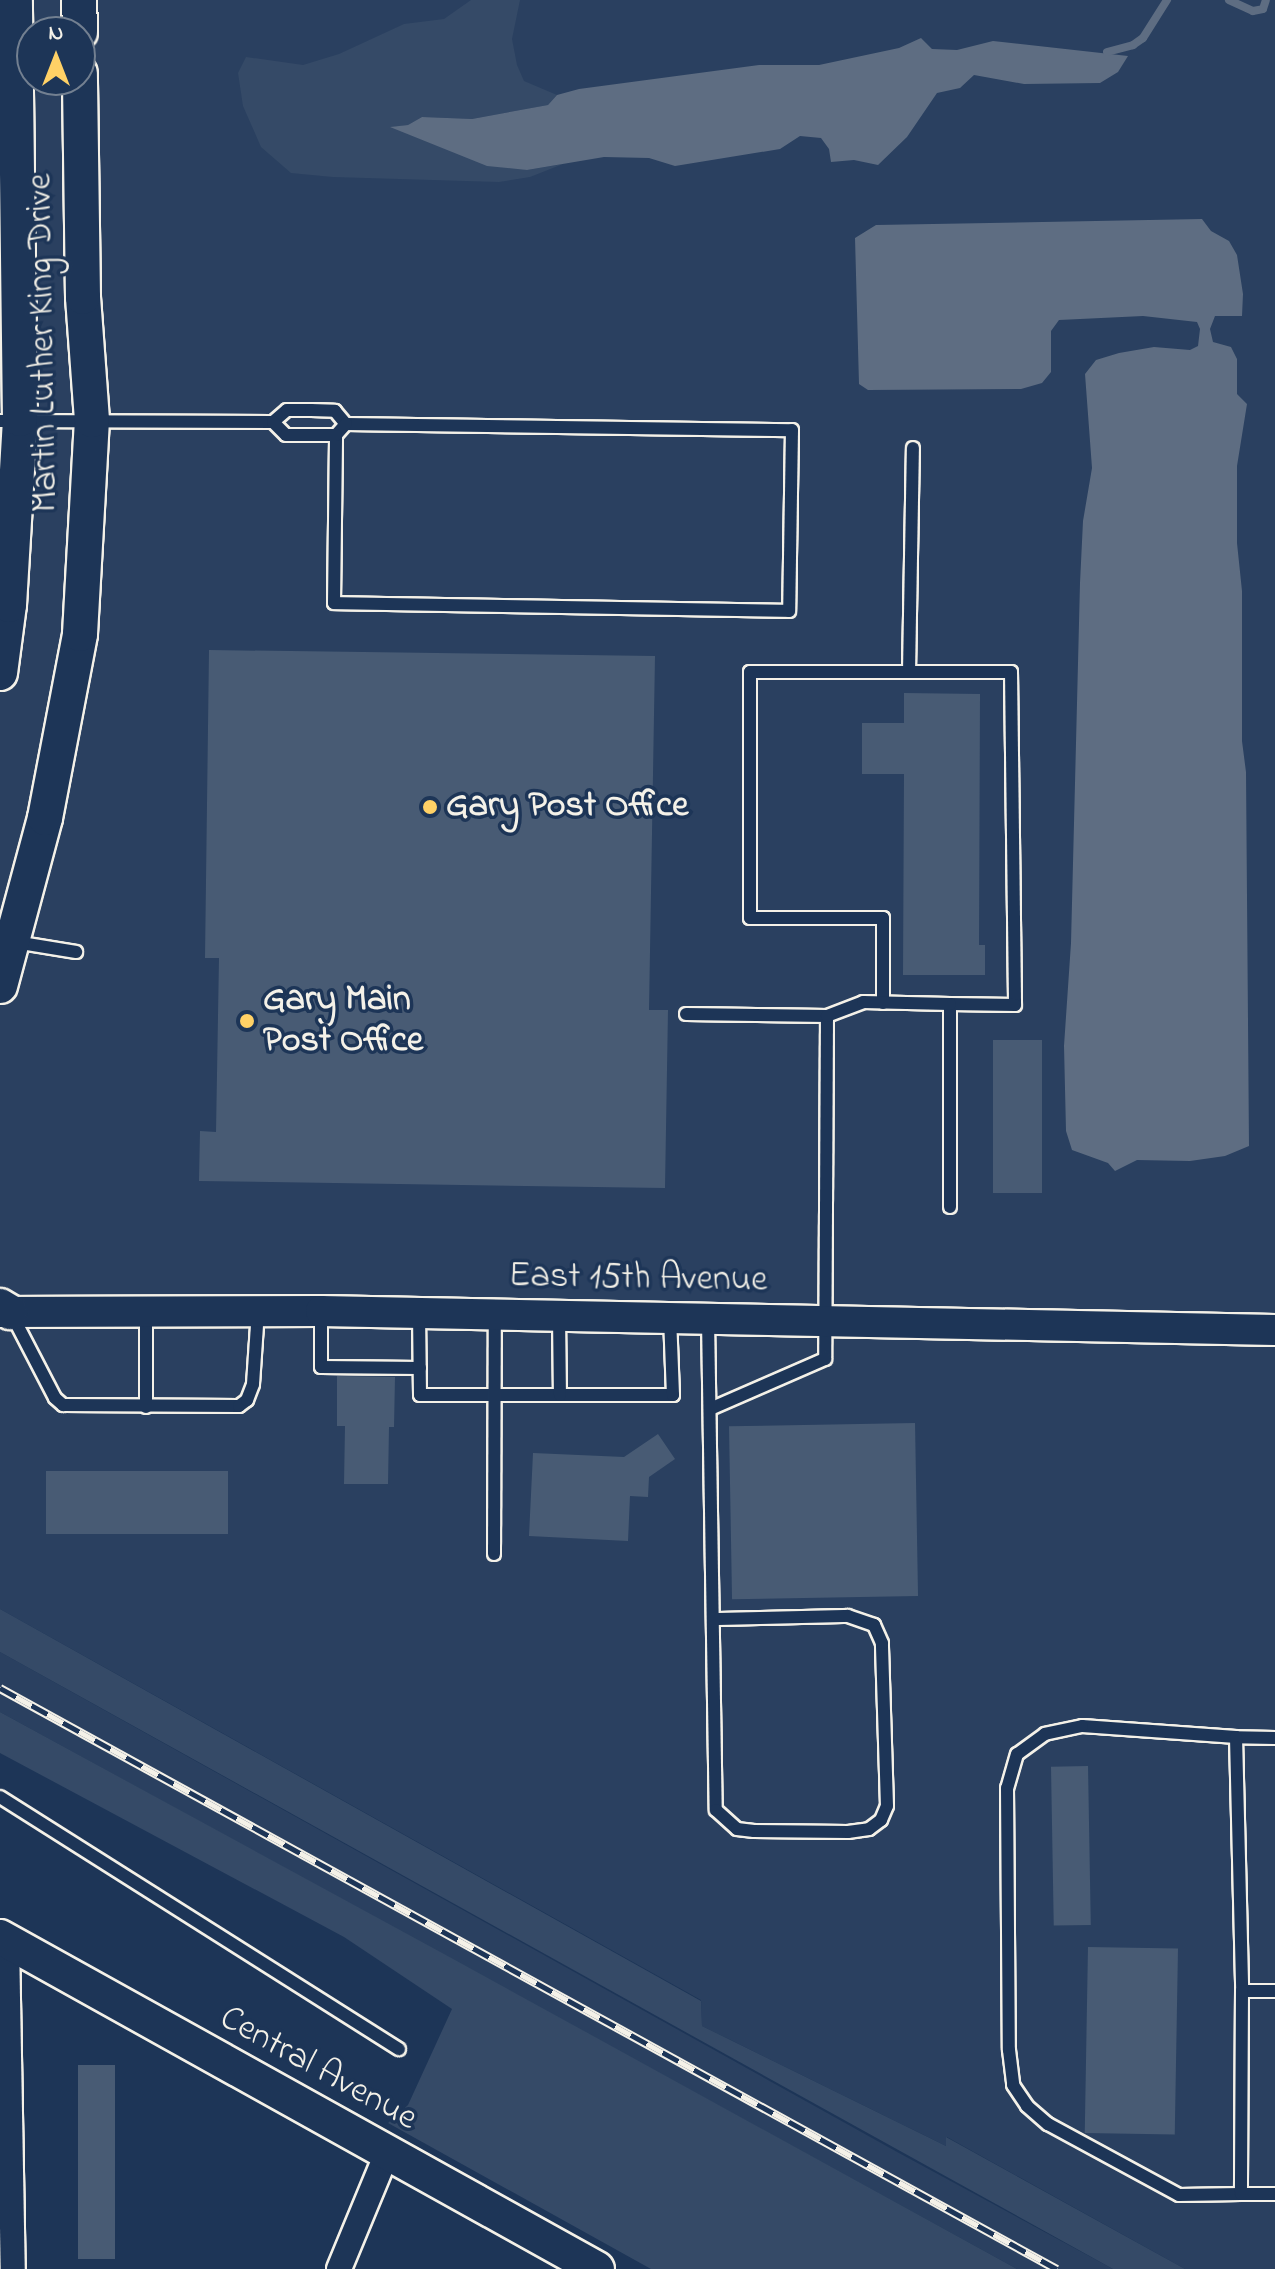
<!DOCTYPE html>
<html>
<head>
<meta charset="utf-8">
<style>
  body { margin:0 }
  #map { position:relative; width:1275px; height:2269px; overflow:hidden; background:#1d3557; font-family:"Indie Flower",sans-serif }
  div>[style] { position:absolute }
  [style*='--x'] { left:calc(var(--x)*1px); top:calc(var(--y)*1px); width:calc(var(--w)*1px); rotate:calc(var(--a)*1deg) }
  .built>* { inset:0; background:#2a4060 }
  .green>* { inset:0; background:#354a67 }
  .water>* { inset:0; background:#5e6d82 }
  .stream>* { height:8px; margin:-4px; padding:0 4px; transform-origin:4px; border-radius:4px; background:#5e6d82 }
  .building>* { inset:0; background:#485b74; transform-origin:0 0 }
  .roads { filter:drop-shadow(2px 0 #f4f1e8) drop-shadow(-2px 0 #f4f1e8) drop-shadow(0 2px #f4f1e8) drop-shadow(0 -2px #f4f1e8) }
  .service>* { height:12px; margin:-6px; padding:0 6px; transform-origin:6px; border-radius:6px; background:#1d3557 }
  .minor>* { height:24px; margin:-12px; padding:0 12px; transform-origin:12px; border-radius:12px; background:#1d3557 }
  .tertiary>* { height:30px; margin:-15px; padding:0 15px; transform-origin:15px; border-radius:15px; background:#1d3557 }
  .secondary>* { height:34px; margin:-17px; padding:0 17px; transform-origin:17px; border-radius:17px; background:#1d3557 }
  .rail>* { height:9px; margin-top:-4.5px; transform-origin:0; background:repeating-linear-gradient(90deg,#1d3557 0 18px,#f4f1e8 0 36px); box-sizing:border-box; border-block:2px solid #f4f1e8 }
  .dots>* { width:22px; height:22px; translate:-50% -50%; box-sizing:border-box; border:4px solid #1d3557; border-radius:50% }
  span { translate:-50% -50%; white-space:nowrap; text-align:center; line-height:1.15; -webkit-text-stroke:7px #1d3557; paint-order:stroke }
  .street-label { font-size:36px; color:#f4f1e8 }
  .poi-label { font-size:36px; color:#f4f1e8; font-weight:700 }
  .left { translate:0 -50%; text-align:left }
  .north { position:absolute; left:16px; top:16px; width:80px; height:80px; box-sizing:border-box; background:#1d3557; border:2px solid #738091; border-radius:50%; rotate:0deg; font-size:22px; font-weight:700; line-height:32px; text-align:center; color:#f4f1e8 }
  .north::after { content:''; display:block; margin:auto; width:28px; height:36px; background:#ffd166; clip-path:polygon(50% 0,100% 100%,50% 72%,0 100%) }
</style>
</head>
<body>
<div id="map">
  <div class="built">
    <i style="clip-path:polygon(evenodd,0 0,1275px 0,1275px 2269px,1185px 2269px,947px 2137px,946px 2146px,702px 2026px,701px 2000px,0 1609px,0 0,32px 32px,80px 32px,80px 80px,32px 80px,32px 32px)"></i>
    <i style="clip-path:polygon(0 1652px,899px 2153px,1113px 2269px,1017px 2269px,0 1712px)"></i>
  </div>
  <div class="green">
    <i style="clip-path:polygon(471px 0,520px 0,512px 39px,517px 65px,524px 81px,557px 95px,548px 105px,472px 119px,422px 117px,408px 125px,392px 127px,527px 170px,563px 164px,530px 177px,499px 182px,333px 177px,291px 173px,261px 147px,243px 106px,238px 73px,246px 57px,303px 65px,339px 54px,404px 24px,444px 19px)"></i>
    <i style="clip-path:polygon(0 1609px,701px 2001px,702px 2026px,946px 2146px,946px 2137px,1185px 2269px,1113px 2269px,0 1652px)"></i>
    <i style="clip-path:polygon(0 1712px,455px 1960px,1017px 2269px,651px 2269px,388px 2123px,408px 2105px,452px 2009px,344px 1937px,0 1753px)"></i>
  </div>
  <div class="water">
    <i style="clip-path:polygon(921px 38px,932px 49px,957px 50px,993px 41px,1128px 56px,1118px 72px,1100px 83px,1024px 84px,974px 75px,960px 88px,937px 93px,907px 137px,878px 165px,854px 160px,831px 162px,829px 149px,821px 138px,800px 136px,780px 149px,675px 166px,649px 158px,604px 157px,527px 170px,487px 166px,390px 127px,408px 125px,422px 117px,472px 119px,548px 105px,557px 95px,579px 89px,759px 65px,819px 65px,899px 48px)"></i>
    <i style="clip-path:polygon(1202px 219px,1211px 231px,1229px 241px,1237px 255px,1243px 294px,1242px 316px,1215px 316px,1210px 329px,1213px 342px,1231px 347px,1237px 359px,1237px 394px,1247px 404px,1237px 466px,1237px 543px,1242px 591px,1242px 741px,1246px 772px,1249px 1146px,1225px 1156px,1190px 1161px,1137px 1160px,1115px 1171px,1108px 1163px,1072px 1150px,1066px 1131px,1064px 1046px,1071px 943px,1080px 583px,1083px 521px,1092px 468px,1085px 374px,1096px 360px,1119px 353px,1154px 347px,1190px 350px,1198px 346px,1200px 329px,1197px 322px,1143px 316px,1059px 320px,1051px 331px,1051px 372px,1042px 383px,1021px 389px,868px 390px,859px 384px,855px 238px,876px 225px)"></i>
  </div>
  <div class="stream">
    <i style="--x:1229;--y:0;--w:26;--a:25"></i>
    <i style="--x:1253;--y:11;--w:10;--a:-11"></i>
    <i style="--x:1263;--y:9;--w:9;--a:-72"></i>
    <i style="--x:1107;--y:52;--w:27;--a:-15"></i>
    <i style="--x:1133;--y:45;--w:12;--a:-35"></i>
    <i style="--x:1143;--y:38;--w:45;--a:-57.7"></i>
  </div>
  <div class="building">
    <i style="clip-path:polygon(209px 650px,655px 656px,649px 1010px,668px 1010px,665px 1188px,199px 1181px,200px 1131px,216px 1132px,219px 958px,205px 958px)"></i>
    <i style="clip-path:polygon(904px 693px,980px 694px,979px 945px,985px 945px,985px 975px,903px 975px,904px 774px,862px 774px,862px 723px,904px 723px)"></i>
    <i style="left:993px;top:1040px;width:49px;height:153px"></i>
    <i style="clip-path:polygon(337px 1376px,395px 1377px,394px 1427px,389px 1427px,388px 1484px,344px 1484px,345px 1426px,337px 1426px)"></i>
    <i style="left:915px;top:1423px;width:173px;height:186px;rotate:89deg"></i>
    <i style="clip-path:polygon(658px 1434px,675px 1459px,649px 1477px,648px 1497px,630px 1496px,628px 1541px,529px 1536px,533px 1453px,624px 1457px)"></i>
    <i style="left:46px;top:1471px;width:182px;height:63px"></i>
    <i style="left:1088px;top:1766px;width:159px;height:37px;rotate:89deg"></i>
    <i style="left:1088px;top:1947px;width:90px;height:186px;rotate:1deg"></i>
    <i style="left:78px;top:2065px;width:37px;height:194px"></i>
  </div>
  <div class="roads">
    <div class="service">
      <i style="--x:0;--y:421;--w:273;--a:0.2"></i>
      <i style="--x:273;--y:422;--w:18;--a:-41"></i>
      <i style="--x:287;--y:410;--w:24;--a:0"></i>
      <i style="--x:311;--y:410;--w:24;--a:2"></i>
      <i style="--x:335;--y:411;--w:17;--a:50"></i>
      <i style="--x:346;--y:424;--w:446;--a:0.8"></i>
      <i style="--x:792;--y:430;--w:181;--a:90.9"></i>
      <i style="--x:789;--y:611;--w:455;--a:-179"></i>
      <i style="--x:334;--y:603;--w:168;--a:-89.3"></i>
      <i style="--x:336;--y:435;--w:15;--a:-48"></i>
      <i style="--x:273;--y:422;--w:18;--a:45"></i>
      <i style="--x:286;--y:435;--w:50;--a:0"></i>
      <i style="--x:909;--y:672;--w:224;--a:-89"></i>
      <i style="--x:15;--y:942;--w:62;--a:9.3"></i>
      <i style="--x:883;--y:1003;--w:85;--a:-90"></i>
      <i style="--x:883;--y:918;--w:133;--a:180"></i>
      <i style="--x:750;--y:918;--w:246;--a:-90"></i>
      <i style="--x:750;--y:672;--w:261;--a:0"></i>
      <i style="--x:1011;--y:672;--w:333;--a:89.3"></i>
      <i style="--x:1015;--y:1005;--w:65;--a:-179.1"></i>
      <i style="--x:950;--y:1004;--w:203;--a:90"></i>
      <i style="--x:686;--y:1014;--w:141;--a:0.8"></i>
      <i style="--x:827;--y:1016;--w:343;--a:90.3"></i>
      <i style="--x:825;--y:1359;--w:125;--a:156.5"></i>
      <i style="--x:827;--y:1016;--w:39;--a:-21"></i>
      <i style="--x:863;--y:1002;--w:87;--a:1.3"></i>
      <i style="--x:321;--y:1311;--w:56;--a:90"></i>
      <i style="--x:321;--y:1367;--w:99;--a:0.6"></i>
      <i style="--x:419;--y:1313;--w:82;--a:89.3"></i>
      <i style="--x:420;--y:1395;--w:253;--a:0"></i>
      <i style="--x:673;--y:1395;--w:77;--a:-92.2"></i>
      <i style="--x:12;--y:1315;--w:93;--a:62.6"></i>
      <i style="--x:55;--y:1398;--w:11;--a:41"></i>
      <i style="--x:63;--y:1405;--w:176;--a:0.3"></i>
      <i style="--x:239;--y:1406;--w:10;--a:-37"></i>
      <i style="--x:247;--y:1400;--w:17;--a:-69"></i>
      <i style="--x:253;--y:1384;--w:73;--a:-86.1"></i>
      <i style="--x:559;--y:1316;--w:79;--a:89.3"></i>
      <i style="--x:708;--y:1319;--w:491;--a:89.1"></i>
      <i style="--x:716;--y:1810;--w:28;--a:42"></i>
      <i style="--x:737;--y:1829;--w:17;--a:7"></i>
      <i style="--x:754;--y:1831;--w:94;--a:0.6"></i>
      <i style="--x:848;--y:1832;--w:21;--a:-8"></i>
      <i style="--x:869;--y:1829;--w:15;--a:-37"></i>
      <i style="--x:881;--y:1820;--w:15;--a:-67"></i>
      <i style="--x:887;--y:1806;--w:163;--a:-91.8"></i>
      <i style="--x:882;--y:1643;--w:20;--a:-114"></i>
      <i style="--x:874;--y:1625;--w:28;--a:-161"></i>
      <i style="--x:848;--y:1616;--w:134;--a:178.7"></i>
      <i style="--x:146;--y:1407;--w:96;--a:-90"></i>
      <i style="--x:494;--y:1554;--w:239;--a:-89.8"></i>
      <i style="--x:1236;--y:1737;--w:154;--a:-175.9"></i>
      <i style="--x:1082;--y:1726;--w:38;--a:168"></i>
      <i style="--x:1045;--y:1734;--w:34;--a:144"></i>
      <i style="--x:1017;--y:1754;--w:35;--a:106"></i>
      <i style="--x:1007;--y:1788;--w:262;--a:89.6"></i>
      <i style="--x:1009;--y:2050;--w:35;--a:83"></i>
      <i style="--x:1013;--y:2085;--w:25;--a:56"></i>
      <i style="--x:1027;--y:2106;--w:28;--a:41"></i>
      <i style="--x:1048;--y:2124;--w:149;--a:28.5"></i>
      <i style="--x:1179;--y:2195;--w:62;--a:-0.9"></i>
      <i style="--x:1275;--y:1738;--w:39;--a:-179"></i>
      <i style="--x:1236;--y:1737;--w:254;--a:88.6"></i>
      <i style="--x:1242;--y:1991;--w:33;--a:0"></i>
      <i style="--x:0;--y:1797;--w:472;--a:32.3"></i>
      <i style="--x:1242;--y:1991;--w:203;--a:90.3"></i>
      <i style="--x:1241;--y:2194;--w:34;--a:0"></i>
    </div>
    <div class="minor">
      <i style="--x:7;--y:1941;--w:328;--a:89"></i>
      <i style="--x:339;--y:2269;--w:126;--a:-67.5"></i>
    </div>
    <div class="tertiary">
      <i style="--x:0;--y:1312;--w:321;--a:-0.2"></i>
      <i style="--x:321;--y:1311;--w:954;--a:1.14"></i>
    </div>
    <div class="secondary">
      <i style="--x:79;--y:0;--w:32;--a:88"></i>
      <i style="--x:0;--y:673;--w:69;--a:-82.5"></i>
      <i style="--x:9;--y:605;--w:186;--a:-86.6"></i>
      <i style="--x:20;--y:419;--w:419;--a:-90.7"></i>
      <i style="--x:0;--y:986;--w:174;--a:-75"></i>
      <i style="--x:45;--y:818;--w:187;--a:-79.2"></i>
      <i style="--x:80;--y:634;--w:214;--a:-86.8"></i>
      <i style="--x:92;--y:420;--w:123;--a:-94.2"></i>
      <i style="--x:83;--y:297;--w:224;--a:-90.8"></i>
      <i style="--x:0;--y:1306;--w:12;--a:31"></i>
      <i style="--x:0;--y:1937;--w:683;--a:29.08"></i>
    </div>
  </div>
  <div class="rail">
    <i style="--x:0;--y:1688;--w:1206;--a:28.8"></i>
  </div>
  <div class="dots">
    <i style="left:430px;top:807px;background:#ffd166"></i>
    <i style="left:247px;top:1021px;background:#ffd166"></i>
  </div>
  <div class="street-label">
    <span style="left:44px;top:343px;rotate:-91deg">Martin Luther King Drive</span>
    <span style="left:638px;top:1279px;rotate:1deg">East 15th Avenue</span>
    <span style="left:318px;top:2069px;rotate:29deg">Central Avenue</span>
  </div>
  <div class="poi-label">
    <span class="left" style="left:446px;top:807px">Gary Post Office</span>
    <span class="left" style="left:263px;top:1021px">Gary Main<br>Post Office</span>
  </div>
  <div class="north">N</div>
</div>
</body>
</html>
